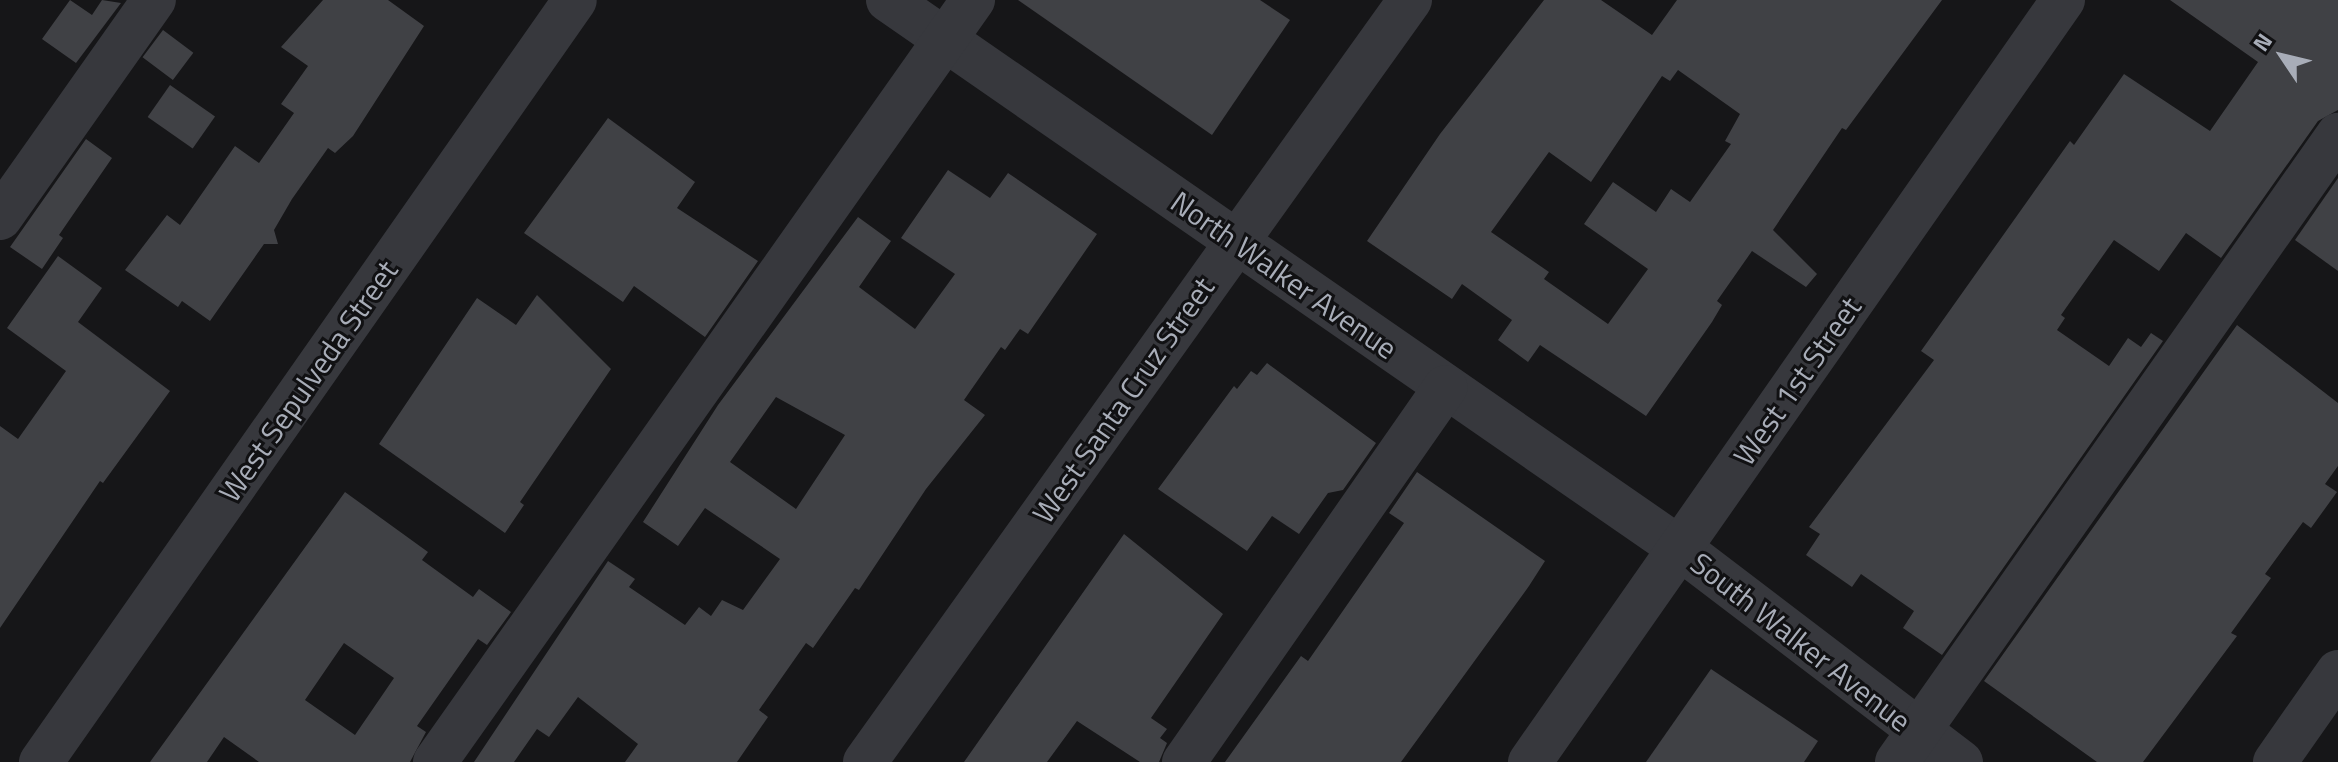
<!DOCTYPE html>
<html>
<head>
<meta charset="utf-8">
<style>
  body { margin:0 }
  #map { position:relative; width:2338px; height:762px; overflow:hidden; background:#161618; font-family:"Titillium Web",sans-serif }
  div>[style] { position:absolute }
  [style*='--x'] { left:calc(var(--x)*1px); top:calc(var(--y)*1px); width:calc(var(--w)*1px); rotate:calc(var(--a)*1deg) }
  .building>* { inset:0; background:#404145; transform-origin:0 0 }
  .minor>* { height:44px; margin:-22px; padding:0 22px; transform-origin:22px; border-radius:22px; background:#37383d }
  span { translate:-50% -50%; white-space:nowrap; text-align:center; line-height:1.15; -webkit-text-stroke:6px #111113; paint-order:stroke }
  .street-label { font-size:30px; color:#a8adb8 }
  .north { position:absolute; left:2242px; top:16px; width:80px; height:80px; -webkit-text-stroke:6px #111113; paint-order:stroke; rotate:305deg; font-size:22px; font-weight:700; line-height:32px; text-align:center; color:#a8adb8 }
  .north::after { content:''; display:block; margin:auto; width:28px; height:36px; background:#a8adb8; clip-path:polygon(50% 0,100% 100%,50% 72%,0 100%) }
</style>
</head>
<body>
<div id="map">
  <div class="building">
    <i style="clip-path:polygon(70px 0,92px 15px,102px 0,121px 3px,76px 63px,42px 39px)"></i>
    <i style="clip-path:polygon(323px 0,388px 0,424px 26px,353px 136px,335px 153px,328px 148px,292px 199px,274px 230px,278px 244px,264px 244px,210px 321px,182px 301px,178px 307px,125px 270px,167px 215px,180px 225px,235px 146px,259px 163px,294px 113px,281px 104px,308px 66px,281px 47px)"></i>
    <i style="clip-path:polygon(1018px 0,1260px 0,1290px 20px,1212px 135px)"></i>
    <i style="clip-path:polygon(evenodd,1544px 0,1601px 0,1652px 35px,1677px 0,1942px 0,1846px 130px,1842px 128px,1773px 230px,1817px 274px,1806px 287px,1752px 251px,1717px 301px,1722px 305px,1712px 322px,1646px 416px,1540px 345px,1528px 362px,1498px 340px,1512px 320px,1462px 284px,1452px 299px,1367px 241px,1440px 134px,1544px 0,1678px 70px,1740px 114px,1725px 141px,1731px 144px,1690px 202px,1671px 189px,1656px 212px,1613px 182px,1584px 224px,1648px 269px,1608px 324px,1544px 279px,1549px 272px,1491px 232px,1549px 152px,1591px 182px,1662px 76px,1670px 81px,1678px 70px)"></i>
    <i style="clip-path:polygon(2170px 0,2338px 0,2338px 110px,2318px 121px,2221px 258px,2186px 233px,2159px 271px,2114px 240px,2061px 315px,2065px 318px,2057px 330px,2109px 366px,2128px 338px,2141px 347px,2151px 333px,2163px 341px,1942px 655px,1903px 628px,1914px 611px,1861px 574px,1852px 587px,1806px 555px,1820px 534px,1809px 527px,1934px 360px,1921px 351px,2070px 141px,2074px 145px,2124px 74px,2210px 131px,2258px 62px)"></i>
    <i style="left:163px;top:30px;width:38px;height:34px;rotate:37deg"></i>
    <i style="left:170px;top:85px;width:55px;height:39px;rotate:35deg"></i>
    <i style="clip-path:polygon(608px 118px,695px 182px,677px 208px,758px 261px,705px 337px,634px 286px,623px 302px,524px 233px)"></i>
    <i style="clip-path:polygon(86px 139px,112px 158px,59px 235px,63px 238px,42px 269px,10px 247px)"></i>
    <i style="clip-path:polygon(evenodd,948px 170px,990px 198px,1008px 173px,1097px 234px,1028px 334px,1020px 329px,1005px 350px,1001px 347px,964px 400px,985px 415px,926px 489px,859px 590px,855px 588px,813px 648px,806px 643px,759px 710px,768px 717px,737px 762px,625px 762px,638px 744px,578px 697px,549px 737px,537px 729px,514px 762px,474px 762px,608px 561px,635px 579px,629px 587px,685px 625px,699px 607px,711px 616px,722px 600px,743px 610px,780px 559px,705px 508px,678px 546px,643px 522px,718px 405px,858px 217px,891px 241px,859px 287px,915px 329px,955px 274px,901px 238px,948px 170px,776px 397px,845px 435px,796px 509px,730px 462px,776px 397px)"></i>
    <i style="clip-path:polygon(2338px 178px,2338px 271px,2295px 240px)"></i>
    <i style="clip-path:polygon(58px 256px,102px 288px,78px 322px,170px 391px,103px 483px,100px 481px,0 628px,0 426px,18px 439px,66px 371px,7px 328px)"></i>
    <i style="clip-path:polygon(537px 295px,611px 369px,520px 502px,524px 505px,505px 533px,379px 444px,477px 298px,516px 325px)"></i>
    <i style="clip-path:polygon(2237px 325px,2338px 403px,2338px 466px,2325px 484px,2337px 492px,2311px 528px,2303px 522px,2265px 574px,2271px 578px,2231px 633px,2237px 636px,2143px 762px,2097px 762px,1984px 681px)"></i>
    <i style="clip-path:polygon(1267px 363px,1376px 443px,1343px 490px,1328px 493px,1299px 534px,1272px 516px,1247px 551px,1158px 489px,1234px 386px,1237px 389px,1251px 371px,1257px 375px)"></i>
    <i style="clip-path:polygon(1417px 472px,1545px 561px,1529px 586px,1401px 762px,1225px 762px,1301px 656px,1308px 661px,1404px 523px,1389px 513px)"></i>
    <i style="clip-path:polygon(evenodd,345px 492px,428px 552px,422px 560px,473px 597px,479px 589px,511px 612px,487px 645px,478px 639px,417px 726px,426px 732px,410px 762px,259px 762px,224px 737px,207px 762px,150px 762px,345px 492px,344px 643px,394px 678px,355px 735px,305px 700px,344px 643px)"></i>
    <i style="clip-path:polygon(1124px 534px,1223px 614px,1151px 718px,1167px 729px,1160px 738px,1167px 743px,1159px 762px,1140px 762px,1077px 721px,1047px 762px,964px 762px)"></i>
    <i style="clip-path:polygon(1711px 669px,1818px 741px,1804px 762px,1646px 762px)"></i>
  </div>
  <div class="minor">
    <i style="--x:888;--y:0;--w:964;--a:34.7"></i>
    <i style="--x:1681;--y:549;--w:352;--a:37.3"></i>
    <i style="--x:0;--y:218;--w:267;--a:-54.8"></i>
    <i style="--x:41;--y:762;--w:930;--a:-54.98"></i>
    <i style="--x:435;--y:762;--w:933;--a:-54.78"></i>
    <i style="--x:865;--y:762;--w:937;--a:-54.43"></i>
    <i style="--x:1184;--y:762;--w:457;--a:-55.1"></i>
    <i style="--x:1530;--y:762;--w:930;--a:-55.03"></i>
    <i style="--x:1897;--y:762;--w:767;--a:-54.88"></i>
    <i style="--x:2275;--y:762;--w:110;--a:-55"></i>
  </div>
  <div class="street-label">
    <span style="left:1284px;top:275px;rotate:35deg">North Walker Avenue</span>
    <span style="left:308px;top:381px;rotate:-55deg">West Sepulveda Street</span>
    <span style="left:1797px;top:381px;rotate:-55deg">West 1st Street</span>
    <span style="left:1123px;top:400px;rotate:-55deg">West Santa Cruz Street</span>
    <span style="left:1801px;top:642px;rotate:38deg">South Walker Avenue</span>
  </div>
  <div class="north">N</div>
</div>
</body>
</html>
